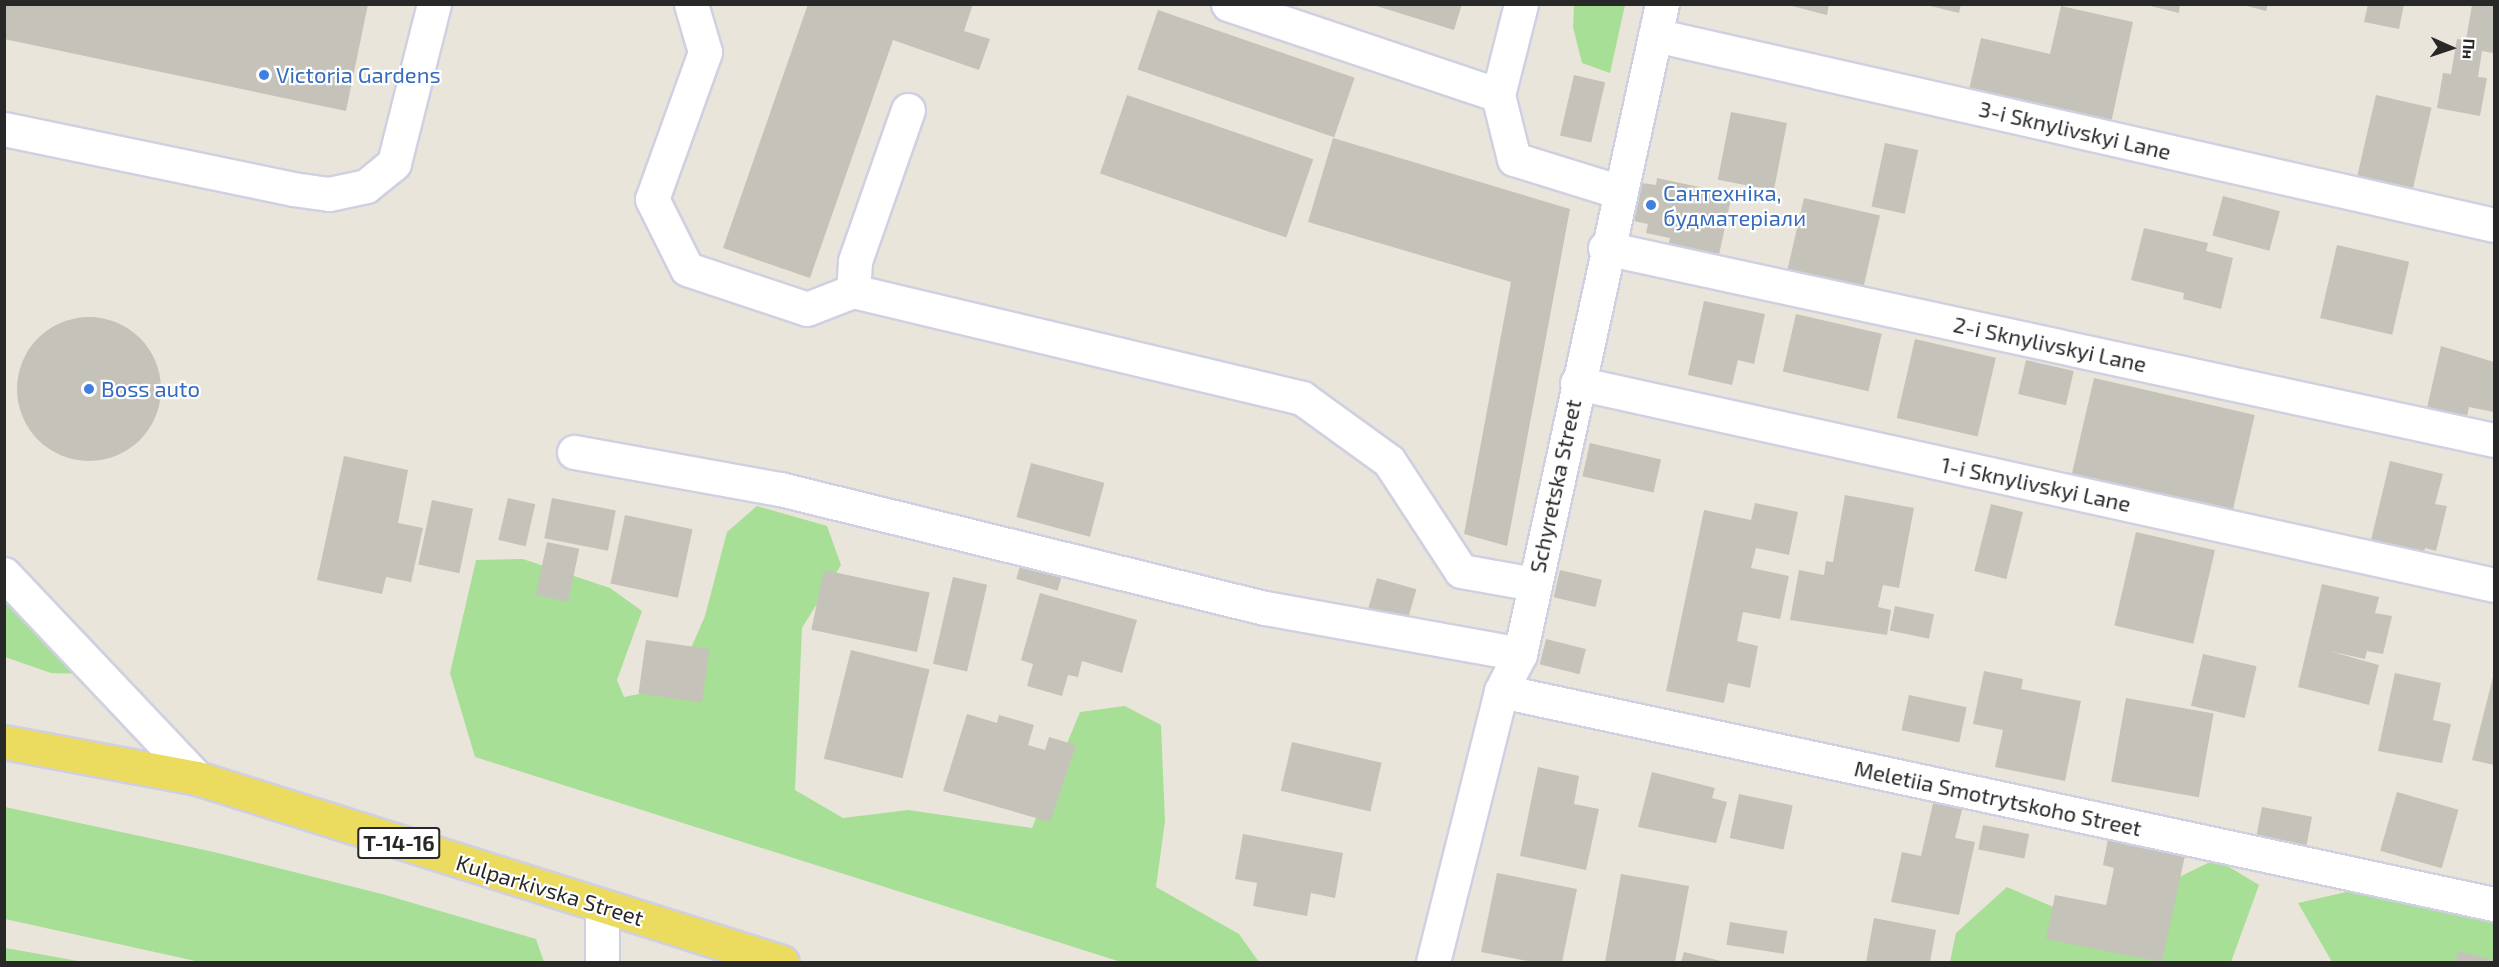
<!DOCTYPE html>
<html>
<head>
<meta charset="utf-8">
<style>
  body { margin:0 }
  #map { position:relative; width:2499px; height:967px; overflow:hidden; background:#eae5da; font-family:"Exo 2",sans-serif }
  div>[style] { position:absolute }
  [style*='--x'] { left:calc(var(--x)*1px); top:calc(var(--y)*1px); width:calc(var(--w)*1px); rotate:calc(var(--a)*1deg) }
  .green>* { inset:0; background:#a7df97 }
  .building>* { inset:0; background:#c5c2b9; transform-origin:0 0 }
  .round { border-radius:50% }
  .roads { filter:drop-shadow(2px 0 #cfd0e1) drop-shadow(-2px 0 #cfd0e1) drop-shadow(0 2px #cfd0e1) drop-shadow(0 -2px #cfd0e1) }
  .minor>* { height:33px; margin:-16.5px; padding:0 16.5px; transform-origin:16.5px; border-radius:16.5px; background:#fff }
  .major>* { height:33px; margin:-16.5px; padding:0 16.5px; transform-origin:16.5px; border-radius:16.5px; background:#ebdb5e }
  .dots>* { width:16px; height:16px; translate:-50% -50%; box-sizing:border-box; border:3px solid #fff; border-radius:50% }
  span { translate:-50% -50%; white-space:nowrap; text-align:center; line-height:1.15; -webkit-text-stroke:4.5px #fff; paint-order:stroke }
  .shield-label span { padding:2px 4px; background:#fff; border:2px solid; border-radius:4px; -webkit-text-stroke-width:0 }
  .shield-label { font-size:21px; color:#282828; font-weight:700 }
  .shop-label { font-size:22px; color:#366cbe }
  .left { translate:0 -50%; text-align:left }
  .street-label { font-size:22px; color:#282828 }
  .frame { position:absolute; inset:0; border:6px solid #282828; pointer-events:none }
  .north { position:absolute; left:2421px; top:18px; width:60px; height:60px; -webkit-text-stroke:4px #fff; paint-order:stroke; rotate:93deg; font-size:16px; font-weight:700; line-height:24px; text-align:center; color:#282828 }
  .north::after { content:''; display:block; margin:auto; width:21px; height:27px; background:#282828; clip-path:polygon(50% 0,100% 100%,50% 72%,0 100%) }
</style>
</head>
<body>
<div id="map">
  <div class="green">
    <i style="clip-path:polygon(1574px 5px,1625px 5px,1610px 73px,1582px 63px,1573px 27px)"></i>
    <i style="clip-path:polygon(757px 506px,827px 526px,841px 565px,802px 628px,795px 790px,843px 818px,908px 810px,1032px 828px,1080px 712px,1125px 706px,1161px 725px,1165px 821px,1156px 887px,1239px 934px,1259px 962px,1121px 962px,475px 757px,450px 673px,476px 560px,523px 559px,610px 588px,642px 611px,617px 680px,624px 697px,674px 687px,705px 616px,727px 532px)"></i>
    <i style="clip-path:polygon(5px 592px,85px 674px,51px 673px,5px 657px)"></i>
    <i style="clip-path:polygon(5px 807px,214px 852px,382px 894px,536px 939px,544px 962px,200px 962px,5px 919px)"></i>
    <i style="clip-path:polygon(2216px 859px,2259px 885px,2231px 962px,1950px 962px,1956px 933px,2007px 887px,2074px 916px,2159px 887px)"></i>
    <i style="clip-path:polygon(2355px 890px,2494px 918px,2494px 962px,2332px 962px,2298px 903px)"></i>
    <i style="clip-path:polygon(5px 948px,34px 953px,83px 962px,5px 962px)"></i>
  </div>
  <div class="building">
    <i style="clip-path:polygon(4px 4px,368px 4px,346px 111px,4px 39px)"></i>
    <i style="clip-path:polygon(808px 4px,973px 4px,964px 31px,990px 39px,979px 70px,893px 40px,810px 278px,723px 248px)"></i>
    <i style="clip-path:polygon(1370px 4px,1462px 4px,1454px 30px)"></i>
    <i style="clip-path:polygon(1784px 4px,1829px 4px,1827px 15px)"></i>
    <i style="clip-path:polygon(1922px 4px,1961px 4px,1959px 13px)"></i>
    <i style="clip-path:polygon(2142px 4px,2180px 4px,2179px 13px)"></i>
    <i style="clip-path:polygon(2239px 4px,2268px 4px,2266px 11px)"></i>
    <i style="clip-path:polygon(2368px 4px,2404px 4px,2399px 29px,2364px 22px)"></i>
    <i style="clip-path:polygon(2472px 5px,2494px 5px,2493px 53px,2482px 51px,2478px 77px,2487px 78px,2480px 116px,2437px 108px,2443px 73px,2451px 74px,2457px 39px,2466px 40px)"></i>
    <i style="clip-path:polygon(2061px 6px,2133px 22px,2111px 123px,1968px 94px,1981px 38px,2050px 54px)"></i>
    <i style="left:1158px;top:10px;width:208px;height:63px;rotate:19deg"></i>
    <i style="left:1574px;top:75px;width:32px;height:62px;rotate:13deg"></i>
    <i style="left:1127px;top:95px;width:197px;height:83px;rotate:19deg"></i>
    <i style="left:2376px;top:95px;width:57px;height:94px;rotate:13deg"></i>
    <i style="left:1731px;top:112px;width:57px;height:69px;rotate:11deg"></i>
    <i style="clip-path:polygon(1333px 138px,1570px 209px,1507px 546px,1464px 534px,1511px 282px,1308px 222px)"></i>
    <i style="left:1885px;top:143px;width:34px;height:65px;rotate:12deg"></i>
    <i style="clip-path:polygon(1657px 178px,1732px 194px,1716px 269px,1666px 258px,1670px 238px,1646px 233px,1648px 224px,1634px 221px,1642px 183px,1656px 185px)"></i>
    <i style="left:2223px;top:196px;width:59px;height:41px;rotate:15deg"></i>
    <i style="left:1804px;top:198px;width:78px;height:74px;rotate:13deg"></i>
    <i style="clip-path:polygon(2144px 228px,2208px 243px,2206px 251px,2233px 258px,2221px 309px,2183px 299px,2184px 293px,2131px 280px)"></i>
    <i style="left:2337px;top:245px;width:74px;height:75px;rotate:13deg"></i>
    <i style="clip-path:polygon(1704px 301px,1765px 314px,1754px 364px,1738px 360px,1732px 385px,1688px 375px)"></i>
    <i style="left:1796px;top:314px;width:88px;height:59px;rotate:13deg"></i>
    <i class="round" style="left:17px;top:317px;width:144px;height:144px"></i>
    <i style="left:1915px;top:339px;width:83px;height:81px;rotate:13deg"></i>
    <i style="clip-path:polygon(2441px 346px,2494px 362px,2494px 412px,2469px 407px,2467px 417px,2427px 408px)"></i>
    <i style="left:2026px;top:360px;width:49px;height:35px;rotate:13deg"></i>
    <i style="left:2094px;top:378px;width:165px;height:98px;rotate:13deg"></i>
    <i style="left:1590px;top:443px;width:73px;height:34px;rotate:13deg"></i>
    <i style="clip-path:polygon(344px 456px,408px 470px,398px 523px,423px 528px,411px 582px,386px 577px,382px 594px,317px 580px)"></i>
    <i style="clip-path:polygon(2390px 461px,2443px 474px,2435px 504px,2447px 506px,2436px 551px,2425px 548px,2424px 553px,2371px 540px)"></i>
    <i style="left:1031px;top:463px;width:76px;height:56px;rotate:15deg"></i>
    <i style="clip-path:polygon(1845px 495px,1914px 508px,1899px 588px,1883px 585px,1878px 607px,1891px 610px,1887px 635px,1790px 620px,1799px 570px,1824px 575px,1826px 561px,1833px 562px)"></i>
    <i style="left:508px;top:498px;width:28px;height:43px;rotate:13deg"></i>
    <i style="left:552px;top:498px;width:65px;height:41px;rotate:11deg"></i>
    <i style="left:432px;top:500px;width:42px;height:66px;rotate:12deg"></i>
    <i style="clip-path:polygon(1755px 503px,1798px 512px,1789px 555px,1756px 548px,1751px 568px,1789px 576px,1780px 619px,1743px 612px,1737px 641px,1758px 646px,1750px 688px,1728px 683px,1724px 703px,1666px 691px,1704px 510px,1751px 520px)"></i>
    <i style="left:1991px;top:504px;width:33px;height:69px;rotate:14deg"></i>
    <i style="left:625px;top:515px;width:69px;height:70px;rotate:12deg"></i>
    <i style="left:2136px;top:532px;width:81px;height:96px;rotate:13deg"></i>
    <i style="left:547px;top:542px;width:33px;height:54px;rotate:12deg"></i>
    <i style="left:1024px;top:552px;width:43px;height:28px;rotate:16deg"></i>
    <i style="left:824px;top:570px;width:108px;height:61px;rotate:12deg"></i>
    <i style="left:1560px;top:570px;width:43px;height:28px;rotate:13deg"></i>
    <i style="left:953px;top:577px;width:35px;height:89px;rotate:13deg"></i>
    <i style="left:1377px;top:578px;width:41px;height:32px;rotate:16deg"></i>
    <i style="clip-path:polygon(2322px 584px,2379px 597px,2375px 613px,2392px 616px,2383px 654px,2367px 651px,2365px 659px,2329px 651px,2379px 665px,2369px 705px,2298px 687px)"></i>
    <i style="clip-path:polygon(1040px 593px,1137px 620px,1122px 673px,1082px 661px,1078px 677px,1068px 675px,1062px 696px,1027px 686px,1033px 664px,1021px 660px)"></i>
    <i style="left:1895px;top:606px;width:40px;height:25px;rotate:12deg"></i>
    <i style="left:1546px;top:639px;width:41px;height:26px;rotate:14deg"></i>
    <i style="left:646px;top:640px;width:64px;height:54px;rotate:8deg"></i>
    <i style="left:851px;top:650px;width:81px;height:112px;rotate:14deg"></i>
    <i style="left:2203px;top:654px;width:55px;height:53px;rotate:13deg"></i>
    <i style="clip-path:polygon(1984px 671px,2023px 679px,2021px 689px,2081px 701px,2065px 781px,1995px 767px,2003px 730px,1973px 724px)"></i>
    <i style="clip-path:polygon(2395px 673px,2441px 683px,2433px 720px,2451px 724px,2442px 763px,2378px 751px)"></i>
    <i style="clip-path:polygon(2494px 673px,2494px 765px,2472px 760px)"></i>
    <i style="left:1909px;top:695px;width:59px;height:36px;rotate:12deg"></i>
    <i style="left:2126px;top:698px;width:89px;height:85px;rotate:10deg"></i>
    <i style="clip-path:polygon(967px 714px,997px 723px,999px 715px,1034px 725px,1028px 745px,1045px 750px,1049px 737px,1076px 745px,1050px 822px,943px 791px)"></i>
    <i style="left:1292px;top:742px;width:92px;height:50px;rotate:13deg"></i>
    <i style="clip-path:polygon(1538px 767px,1579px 776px,1574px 804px,1599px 809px,1586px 870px,1520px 856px)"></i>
    <i style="clip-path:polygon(1652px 772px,1715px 788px,1712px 798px,1727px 802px,1716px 843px,1638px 827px)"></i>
    <i style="left:2397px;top:792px;width:64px;height:61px;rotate:16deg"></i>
    <i style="left:1739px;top:794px;width:55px;height:45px;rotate:12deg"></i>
    <i style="clip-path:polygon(1934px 799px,1963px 806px,1955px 838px,1975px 842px,1959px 915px,1891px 902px,1902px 852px,1921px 856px)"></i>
    <i style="left:2262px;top:807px;width:51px;height:30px;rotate:11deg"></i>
    <i style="left:1983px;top:825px;width:47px;height:25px;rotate:11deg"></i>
    <i style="clip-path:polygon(1243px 834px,1343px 853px,1335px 898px,1311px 893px,1307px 916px,1253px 906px,1257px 883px,1235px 879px)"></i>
    <i style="clip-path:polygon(2109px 834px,2186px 851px,2162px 962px,2046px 939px,2055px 895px,2106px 905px,2114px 868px,2103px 865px)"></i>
    <i style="clip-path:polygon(1497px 873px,1577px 889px,1562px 962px,1533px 962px,1481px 952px)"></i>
    <i style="clip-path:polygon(1621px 874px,1689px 886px,1675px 962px,1605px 962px)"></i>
    <i style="clip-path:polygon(1874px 918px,1936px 930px,1930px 962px,1866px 962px)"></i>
    <i style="left:1730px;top:922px;width:58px;height:23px;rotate:9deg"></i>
    <i style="clip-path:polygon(2458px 951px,2494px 960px,2493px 962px,2455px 962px)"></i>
    <i style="clip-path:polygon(1684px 952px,1725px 962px,1681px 962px)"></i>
  </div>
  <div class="roads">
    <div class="minor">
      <i style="--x:691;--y:4;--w:50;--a:73.7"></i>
      <i style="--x:705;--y:52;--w:156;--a:109.8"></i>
      <i style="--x:652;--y:199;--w:78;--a:63.4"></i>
      <i style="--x:687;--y:269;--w:126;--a:18.4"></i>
      <i style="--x:807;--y:309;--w:49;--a:-21.4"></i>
      <i style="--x:853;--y:291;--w:462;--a:13.4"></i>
      <i style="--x:1302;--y:398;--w:107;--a:35.9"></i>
      <i style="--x:1389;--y:461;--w:131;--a:56.8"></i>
      <i style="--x:1461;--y:571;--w:74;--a:10.1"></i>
      <i style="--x:1228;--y:4;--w:285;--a:18.6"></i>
      <i style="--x:1498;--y:95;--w:94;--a:-75.8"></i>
      <i style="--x:1655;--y:35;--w:860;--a:12.76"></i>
      <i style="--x:1498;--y:95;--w:66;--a:76"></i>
      <i style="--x:1514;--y:159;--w:108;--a:17.3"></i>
      <i style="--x:4;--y:129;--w:295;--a:11.7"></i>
      <i style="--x:293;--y:189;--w:36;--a:8"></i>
      <i style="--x:329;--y:194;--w:38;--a:-12"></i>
      <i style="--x:366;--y:186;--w:36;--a:-39"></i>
      <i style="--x:394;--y:163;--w:164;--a:-75.9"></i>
      <i style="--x:1605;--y:248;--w:909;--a:12.19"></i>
      <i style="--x:853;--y:291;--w:30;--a:-86"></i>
      <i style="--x:855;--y:261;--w:160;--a:-70.7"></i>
      <i style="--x:1577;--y:383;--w:939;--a:12.42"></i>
      <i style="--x:574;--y:452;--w:209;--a:10.2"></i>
      <i style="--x:780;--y:489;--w:499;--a:13.8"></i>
      <i style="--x:1265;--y:608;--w:259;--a:10.2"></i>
      <i style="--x:4;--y:574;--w:281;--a:46.6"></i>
      <i style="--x:1501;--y:691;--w:1016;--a:12.11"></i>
      <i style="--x:602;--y:907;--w:55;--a:90"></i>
      <i style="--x:1433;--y:962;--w:279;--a:-75.9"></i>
      <i style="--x:1501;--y:691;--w:42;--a:-62.8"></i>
      <i style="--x:1520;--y:654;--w:665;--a:-77.68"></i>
    </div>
    <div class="major">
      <i style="--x:4;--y:742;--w:196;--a:10.6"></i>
      <i style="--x:197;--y:778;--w:613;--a:17.46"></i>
    </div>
  </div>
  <div class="dots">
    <i style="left:264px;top:75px;background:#3f7fe0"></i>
    <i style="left:1651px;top:205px;background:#3f7fe0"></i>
    <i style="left:89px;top:389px;background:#3f7fe0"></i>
  </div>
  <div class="shield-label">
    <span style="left:399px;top:843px">Т-14-16</span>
  </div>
  <div class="shop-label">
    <span class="left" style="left:276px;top:75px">Victoria Gardens</span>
    <span class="left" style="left:1663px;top:205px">Сантехніка,<br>будматеріали</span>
    <span class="left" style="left:101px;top:389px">Boss auto</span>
  </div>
  <div class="street-label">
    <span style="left:2075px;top:130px;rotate:13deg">3-i Sknylivskyi Lane</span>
    <span style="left:2050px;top:344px;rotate:12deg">2-i Sknylivskyi Lane</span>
    <span style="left:2036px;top:484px;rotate:12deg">1-i Sknylivskyi Lane</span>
    <span style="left:1555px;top:486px;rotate:-78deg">Schyretska Street</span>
    <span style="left:1998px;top:798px;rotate:12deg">Meletiia Smotrytskoho Street</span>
    <span style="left:550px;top:890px;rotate:17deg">Kulparkivska Street</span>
  </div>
  <div class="frame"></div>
  <div class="north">Пн</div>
</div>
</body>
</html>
